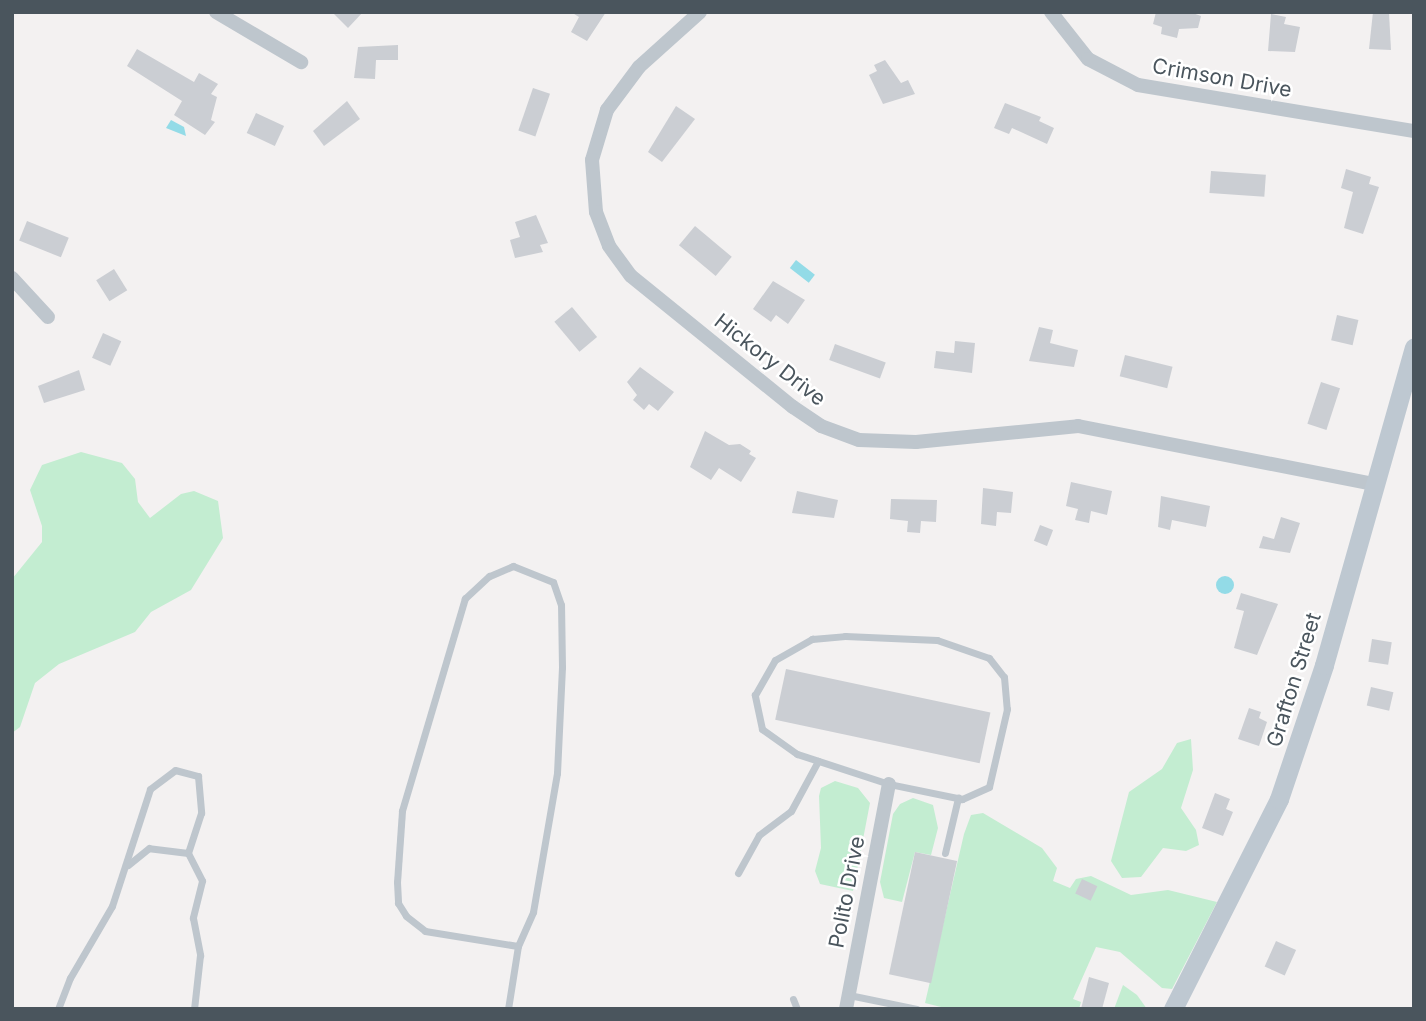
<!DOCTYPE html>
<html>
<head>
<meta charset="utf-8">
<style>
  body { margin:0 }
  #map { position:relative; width:1426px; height:1021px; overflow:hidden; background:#f3f1f1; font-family:Inter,sans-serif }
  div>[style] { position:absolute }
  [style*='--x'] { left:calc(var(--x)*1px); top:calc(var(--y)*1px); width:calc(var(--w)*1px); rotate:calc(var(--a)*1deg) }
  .green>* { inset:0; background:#c3edd1 }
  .water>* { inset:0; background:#93dbe7; transform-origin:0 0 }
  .round { border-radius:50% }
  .building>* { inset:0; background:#cbced3; transform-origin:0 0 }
  .lane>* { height:7px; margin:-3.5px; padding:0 3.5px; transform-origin:3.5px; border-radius:3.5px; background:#bec6cd }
  .street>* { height:14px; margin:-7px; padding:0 7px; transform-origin:7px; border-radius:7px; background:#bec6cd }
  .secondary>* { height:19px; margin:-9.5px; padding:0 9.5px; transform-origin:9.5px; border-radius:9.5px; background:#bec8d1 }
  span { translate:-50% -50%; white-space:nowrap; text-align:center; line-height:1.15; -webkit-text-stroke:5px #fff; paint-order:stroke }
  .street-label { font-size:21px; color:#4a555d }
  .frame { position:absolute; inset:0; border:14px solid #4a555d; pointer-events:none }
</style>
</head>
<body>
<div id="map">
  <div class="green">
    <i style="clip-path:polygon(81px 452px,122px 463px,135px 479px,138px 502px,150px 518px,181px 494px,194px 491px,218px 501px,223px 538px,191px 590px,151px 612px,135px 632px,59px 664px,35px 683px,20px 727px,12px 733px,12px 579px,42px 542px,42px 526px,30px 490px,42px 465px)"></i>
    <i style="clip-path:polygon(1191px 739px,1193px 770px,1181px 808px,1196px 830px,1199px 845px,1186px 851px,1163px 848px,1141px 877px,1122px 878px,1111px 861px,1129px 792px,1162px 769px,1177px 743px)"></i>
    <i style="clip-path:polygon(835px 781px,858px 788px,870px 803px,853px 891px,820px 884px,815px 871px,821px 848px,819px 796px,821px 788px)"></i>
    <i style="clip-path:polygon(913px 798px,933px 805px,938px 828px,931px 855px,915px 852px,902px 902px,884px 898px,880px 882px,893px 814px,900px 804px)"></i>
    <i style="clip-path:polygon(983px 813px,1042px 848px,1057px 868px,1053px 881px,1070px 888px,1076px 879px,1091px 876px,1131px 895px,1168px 890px,1217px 902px,1172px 989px,1162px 988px,1120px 952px,1096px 947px,1073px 999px,1081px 1002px,1079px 1009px,949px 1009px,925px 1003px,964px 834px,971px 815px)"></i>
    <i style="clip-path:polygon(1123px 985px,1137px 995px,1147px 1009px,1114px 1009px)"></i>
  </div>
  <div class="water">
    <i style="clip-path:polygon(171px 120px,184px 127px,186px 136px,166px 128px)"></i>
    <i style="left:796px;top:260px;width:24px;height:10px;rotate:38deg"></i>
    <i class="round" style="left:1216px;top:576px;width:18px;height:18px"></i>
  </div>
  <div class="building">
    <i style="clip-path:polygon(332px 12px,363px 12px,348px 28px)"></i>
    <i style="clip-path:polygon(571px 12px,606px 12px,587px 41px,571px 32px,579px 17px)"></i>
    <i style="clip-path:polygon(1156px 12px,1190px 12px,1201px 16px,1198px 28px,1179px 29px,1177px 38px,1161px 34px,1162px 27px,1153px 24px)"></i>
    <i style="clip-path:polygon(1373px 12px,1389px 13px,1391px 50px,1369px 49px)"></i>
    <i style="clip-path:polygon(1271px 14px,1286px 17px,1284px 24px,1300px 27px,1295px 52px,1268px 51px)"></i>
    <i style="clip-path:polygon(398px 45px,398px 60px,376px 60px,375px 79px,354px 78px,358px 47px)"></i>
    <i style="clip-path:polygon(137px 49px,194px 82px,199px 73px,218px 84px,211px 94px,217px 97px,211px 120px,215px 122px,205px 135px,174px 115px,182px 101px,127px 66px)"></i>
    <i style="clip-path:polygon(885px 60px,901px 83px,908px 80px,915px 94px,883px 104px,869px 75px,877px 71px,874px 65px)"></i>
    <i style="left:533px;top:88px;width:18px;height:45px;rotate:19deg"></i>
    <i style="clip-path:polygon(347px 101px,360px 119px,324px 146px,313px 131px)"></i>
    <i style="clip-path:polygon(1005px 103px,1041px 117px,1039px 121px,1054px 128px,1047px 144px,1012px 128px,1009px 134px,994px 128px)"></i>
    <i style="clip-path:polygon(676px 106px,695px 119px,662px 162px,648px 152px)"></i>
    <i style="left:256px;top:113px;width:31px;height:22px;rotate:25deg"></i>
    <i style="clip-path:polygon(1346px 169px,1371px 177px,1369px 184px,1379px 187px,1363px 234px,1344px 228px,1353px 192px,1341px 188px)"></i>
    <i style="left:1211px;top:171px;width:55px;height:22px;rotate:4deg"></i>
    <i style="clip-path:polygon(536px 215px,548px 243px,540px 245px,543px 252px,515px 258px,510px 240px,520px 237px,515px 222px)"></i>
    <i style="left:27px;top:221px;width:45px;height:21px;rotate:22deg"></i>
    <i style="left:695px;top:226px;width:48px;height:25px;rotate:40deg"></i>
    <i style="left:114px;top:269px;width:25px;height:21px;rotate:58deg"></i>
    <i style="clip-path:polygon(773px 281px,805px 300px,788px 324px,776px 315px,771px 322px,753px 309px)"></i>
    <i style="left:572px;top:307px;width:39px;height:23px;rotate:50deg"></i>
    <i style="left:1337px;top:315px;width:22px;height:26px;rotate:13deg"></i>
    <i style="clip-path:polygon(1039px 327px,1053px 330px,1050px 343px,1078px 350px,1074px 367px,1029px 361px)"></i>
    <i style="left:103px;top:333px;width:20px;height:27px;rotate:24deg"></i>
    <i style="clip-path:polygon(955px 341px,975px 343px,972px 373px,934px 368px,936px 351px,954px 353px)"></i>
    <i style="left:835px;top:344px;width:54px;height:17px;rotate:20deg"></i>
    <i style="left:1125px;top:355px;width:49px;height:22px;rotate:14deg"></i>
    <i style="clip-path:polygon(640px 367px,674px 392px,658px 411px,649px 404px,644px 410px,633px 400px,637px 395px,627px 382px)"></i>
    <i style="clip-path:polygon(79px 370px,85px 390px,44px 403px,38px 386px)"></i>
    <i style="left:1321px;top:382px;width:20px;height:44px;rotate:18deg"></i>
    <i style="clip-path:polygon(705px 431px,729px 445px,740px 444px,751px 451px,749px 454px,756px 458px,741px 482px,719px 468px,711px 480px,690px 467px)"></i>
    <i style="clip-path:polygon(1071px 482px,1112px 491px,1107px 515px,1091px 511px,1089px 523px,1075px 520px,1078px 509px,1066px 506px)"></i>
    <i style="clip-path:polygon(983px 488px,1013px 492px,1011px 513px,997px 512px,996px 526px,981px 524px)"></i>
    <i style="clip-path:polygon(797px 491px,838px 500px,834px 518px,792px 513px)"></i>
    <i style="clip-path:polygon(1161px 496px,1210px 506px,1206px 527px,1172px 520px,1170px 530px,1158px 527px)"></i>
    <i style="clip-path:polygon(891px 499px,937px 500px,936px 522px,921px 521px,920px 533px,907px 532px,908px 521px,890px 519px)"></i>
    <i style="clip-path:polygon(1281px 517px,1300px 523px,1290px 553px,1259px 548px,1263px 536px,1274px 539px)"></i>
    <i style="left:1040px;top:525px;width:14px;height:17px;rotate:21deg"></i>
    <i style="clip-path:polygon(1241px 593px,1278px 604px,1257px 655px,1234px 648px,1244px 611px,1236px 609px)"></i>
    <i style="left:1372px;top:639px;width:20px;height:23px;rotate:9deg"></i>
    <i style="left:786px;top:669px;width:209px;height:52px;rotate:12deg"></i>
    <i style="left:1371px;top:687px;width:23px;height:19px;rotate:13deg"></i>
    <i style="clip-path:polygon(1249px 708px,1261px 712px,1259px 718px,1267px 722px,1259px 746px,1238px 739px)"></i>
    <i style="clip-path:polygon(1215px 793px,1230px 799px,1226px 809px,1233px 812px,1223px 836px,1202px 828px)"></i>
    <i style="left:915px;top:852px;width:43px;height:125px;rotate:12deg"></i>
    <i style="left:1082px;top:879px;width:17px;height:16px;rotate:25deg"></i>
    <i style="left:1276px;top:941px;width:22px;height:28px;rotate:24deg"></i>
    <i style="clip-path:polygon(1089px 977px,1109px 983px,1102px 1009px,1081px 1009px)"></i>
  </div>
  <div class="lane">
    <i style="--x:845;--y:636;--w:92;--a:2.5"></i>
    <i style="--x:937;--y:640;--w:55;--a:19.1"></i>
    <i style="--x:989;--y:658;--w:24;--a:52"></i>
    <i style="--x:1004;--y:677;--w:32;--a:85"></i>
    <i style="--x:1007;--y:709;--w:80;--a:103"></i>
    <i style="--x:989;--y:787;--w:30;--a:156"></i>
    <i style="--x:962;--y:799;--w:75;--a:-168.4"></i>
    <i style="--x:889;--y:784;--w:97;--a:-161.9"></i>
    <i style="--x:797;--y:754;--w:43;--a:-144.5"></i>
    <i style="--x:762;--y:729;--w:35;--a:-102"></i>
    <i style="--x:755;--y:695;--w:40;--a:-60.3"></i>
    <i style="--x:775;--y:660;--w:43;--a:-29.6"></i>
    <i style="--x:812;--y:639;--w:33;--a:-5"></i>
    <i style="--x:188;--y:853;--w:31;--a:63"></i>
    <i style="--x:202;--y:881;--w:38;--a:104"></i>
    <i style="--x:193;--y:918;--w:38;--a:79"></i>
    <i style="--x:200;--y:955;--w:54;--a:96.3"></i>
    <i style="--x:945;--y:853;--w:57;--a:-76.7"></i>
    <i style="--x:738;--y:873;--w:43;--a:-61.1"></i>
    <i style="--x:759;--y:835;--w:40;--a:-37"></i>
    <i style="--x:791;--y:811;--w:57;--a:-61.6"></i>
    <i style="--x:849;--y:995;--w:69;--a:11.6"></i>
    <i style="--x:793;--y:999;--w:11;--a:68"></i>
    <i style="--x:58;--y:1009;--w:33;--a:-69"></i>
    <i style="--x:70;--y:978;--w:83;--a:-59.7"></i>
    <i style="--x:112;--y:906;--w:123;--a:-72"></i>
    <i style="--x:150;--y:789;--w:31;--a:-37"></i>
    <i style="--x:175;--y:770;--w:24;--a:15"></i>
    <i style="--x:198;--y:776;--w:37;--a:85"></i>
    <i style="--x:201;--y:813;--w:42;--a:108"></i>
    <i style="--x:188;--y:853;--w:39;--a:-173"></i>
    <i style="--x:149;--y:848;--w:27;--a:141"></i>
    <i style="--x:508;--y:1009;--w:64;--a:-81"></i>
    <i style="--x:518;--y:946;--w:37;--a:-66"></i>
    <i style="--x:533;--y:912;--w:141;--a:-80.2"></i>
    <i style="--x:557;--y:773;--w:106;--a:-87.3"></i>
    <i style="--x:562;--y:667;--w:62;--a:-90.9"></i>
    <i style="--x:561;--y:605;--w:24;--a:-109"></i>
    <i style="--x:553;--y:582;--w:43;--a:-158.2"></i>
    <i style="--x:513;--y:566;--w:26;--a:157"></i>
    <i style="--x:489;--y:576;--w:33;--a:137"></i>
    <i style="--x:465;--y:598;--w:222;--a:106.5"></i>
    <i style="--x:402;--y:811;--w:71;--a:94"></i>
    <i style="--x:397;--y:882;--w:21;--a:87"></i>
    <i style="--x:398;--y:903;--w:15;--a:58"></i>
    <i style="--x:406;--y:916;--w:24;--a:38"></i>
    <i style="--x:425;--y:931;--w:94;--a:9.2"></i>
  </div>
  <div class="street">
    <i style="--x:216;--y:12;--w:99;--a:30.5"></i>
    <i style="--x:700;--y:12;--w:82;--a:138"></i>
    <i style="--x:639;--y:67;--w:54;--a:126.7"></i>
    <i style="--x:607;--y:110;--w:52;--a:106.7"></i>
    <i style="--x:592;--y:160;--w:52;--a:85.6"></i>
    <i style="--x:596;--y:212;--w:36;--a:69"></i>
    <i style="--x:609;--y:246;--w:37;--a:54"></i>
    <i style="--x:631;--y:276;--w:208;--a:39"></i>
    <i style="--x:793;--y:407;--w:34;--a:34"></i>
    <i style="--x:821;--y:426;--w:40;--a:20.2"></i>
    <i style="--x:859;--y:440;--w:57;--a:2"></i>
    <i style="--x:916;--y:442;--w:163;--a:-5.6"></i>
    <i style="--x:1078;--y:426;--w:303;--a:11.1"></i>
    <i style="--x:1051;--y:12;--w:60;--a:51.8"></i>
    <i style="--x:1088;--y:59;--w:56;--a:27.5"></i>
    <i style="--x:1138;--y:85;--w:280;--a:9.5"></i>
    <i style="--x:12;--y:278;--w:53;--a:47.3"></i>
    <i style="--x:846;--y:1009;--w:229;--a:-79.2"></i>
  </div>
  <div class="secondary">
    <i style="--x:1173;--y:1009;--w:235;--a:-63.2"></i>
    <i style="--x:1279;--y:799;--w:141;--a:-71.4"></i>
    <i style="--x:1324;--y:665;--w:330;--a:-74.2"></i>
  </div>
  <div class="street-label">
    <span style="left:1222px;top:78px;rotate:10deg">Crimson Drive</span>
    <span style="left:770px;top:360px;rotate:38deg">Hickory Drive</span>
    <span style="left:1294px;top:680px;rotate:-73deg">Grafton Street</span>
    <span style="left:847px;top:892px;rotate:-79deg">Polito Drive</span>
  </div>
  <div class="frame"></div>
</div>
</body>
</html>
